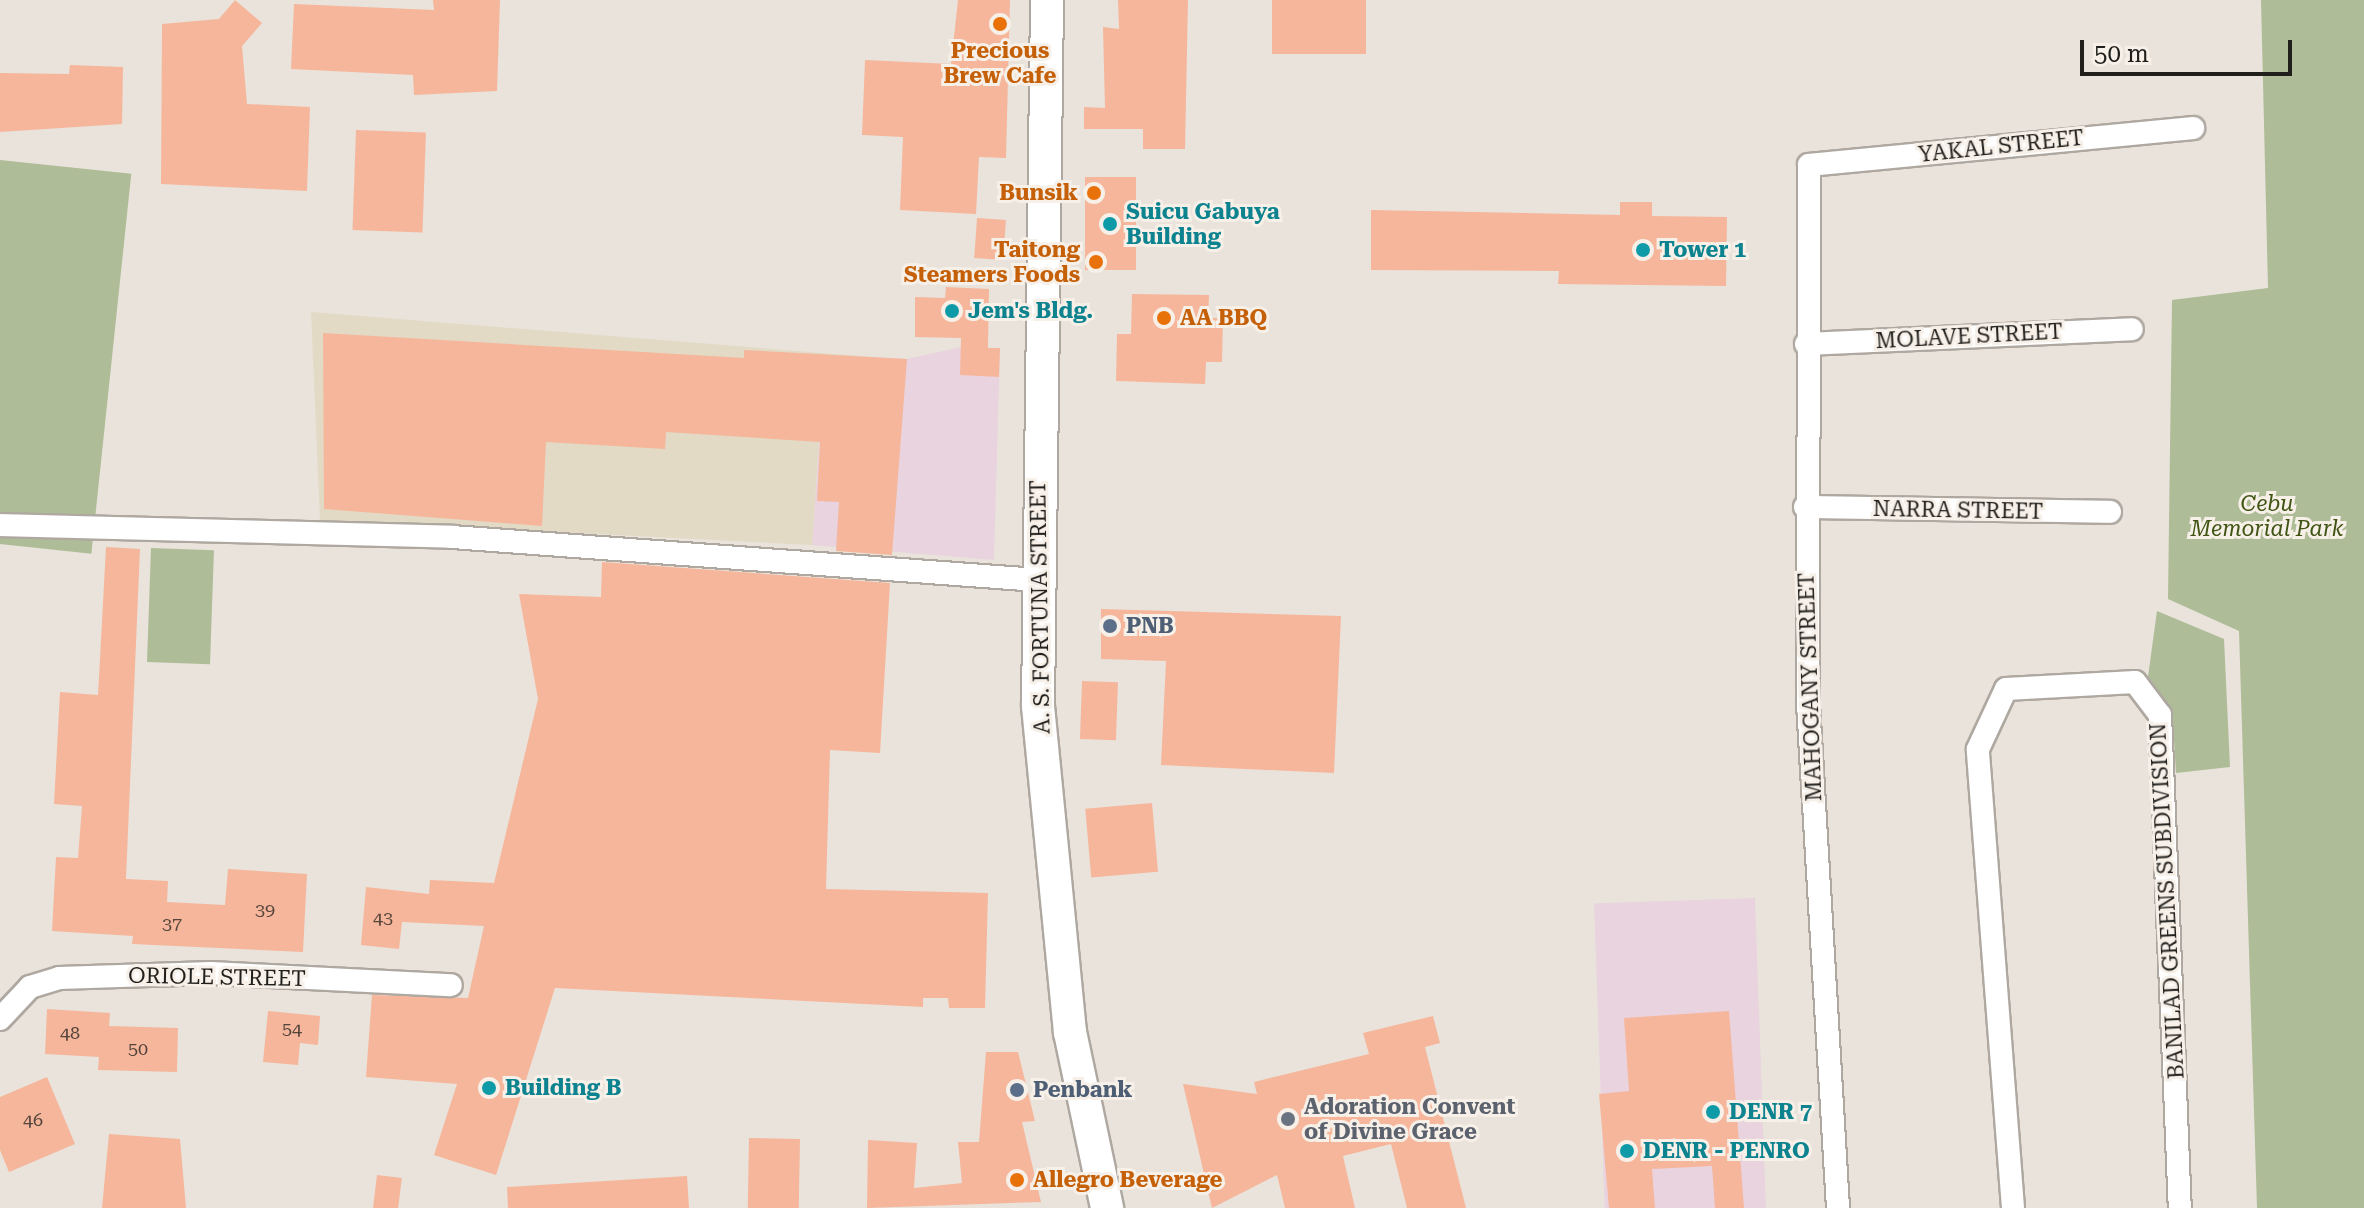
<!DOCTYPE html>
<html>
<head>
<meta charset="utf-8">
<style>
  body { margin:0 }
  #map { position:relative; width:2364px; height:1208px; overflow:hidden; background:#e9e3db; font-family:"Roboto Serif",serif }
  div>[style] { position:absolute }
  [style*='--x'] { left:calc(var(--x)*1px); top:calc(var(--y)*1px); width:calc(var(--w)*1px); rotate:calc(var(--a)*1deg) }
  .commercial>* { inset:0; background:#e9d3df; transform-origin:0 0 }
  .industrial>* { inset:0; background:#e2dac4 }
  .green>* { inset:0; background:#aebc97; transform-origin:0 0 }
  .building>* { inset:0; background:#f6b69b; transform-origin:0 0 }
  .roads { filter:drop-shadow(2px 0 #aea8a1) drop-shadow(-2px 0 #aea8a1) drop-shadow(0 2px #aea8a1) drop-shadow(0 -2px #aea8a1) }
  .minor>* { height:22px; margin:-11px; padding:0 11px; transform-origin:11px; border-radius:11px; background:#fff }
  .secondary>* { height:32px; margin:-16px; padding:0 16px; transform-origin:16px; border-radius:16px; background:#fff }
  .dots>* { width:22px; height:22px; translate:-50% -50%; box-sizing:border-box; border:4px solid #f6f0e8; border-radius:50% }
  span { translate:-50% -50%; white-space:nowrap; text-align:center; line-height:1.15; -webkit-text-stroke:6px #f6f0e8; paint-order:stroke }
  .number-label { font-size:18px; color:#56453c }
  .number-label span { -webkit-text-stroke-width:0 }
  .food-label { font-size:22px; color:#c56008; font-weight:700 }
  .right { translate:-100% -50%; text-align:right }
  .left { translate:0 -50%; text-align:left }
  .street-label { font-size:22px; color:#211f1c }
  .culture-label { font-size:22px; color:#0d838f; font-weight:700 }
  .park-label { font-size:22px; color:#405414; font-style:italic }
  .service-label { font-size:22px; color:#4e5e75; font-weight:700 }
  .worship-label { font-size:22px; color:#5b616d; font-weight:700 }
  .scale { position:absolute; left:2080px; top:40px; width:212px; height:36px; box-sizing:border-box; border:4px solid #211f1c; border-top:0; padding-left:10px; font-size:24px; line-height:28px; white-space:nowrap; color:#211f1c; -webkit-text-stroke:6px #f6f0e8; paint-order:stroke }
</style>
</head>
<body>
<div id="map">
  <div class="commercial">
    <i style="clip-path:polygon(961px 347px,1000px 348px,994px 560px,812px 545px,819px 441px,868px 444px,872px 357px,907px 359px)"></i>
    <i style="left:1755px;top:898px;width:310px;height:161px;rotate:88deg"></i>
  </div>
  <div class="industrial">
    <i style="clip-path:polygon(311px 312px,872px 357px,868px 444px,819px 442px,812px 545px,320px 520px)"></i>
  </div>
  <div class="green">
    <i style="clip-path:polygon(2261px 0,2364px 0,2364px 1208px,2257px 1208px,2239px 631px,2168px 599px,2172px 300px,2268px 288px)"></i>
    <i style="left:0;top:160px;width:132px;height:382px;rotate:6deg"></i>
    <i style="left:151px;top:548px;width:63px;height:114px;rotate:2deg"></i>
    <i style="clip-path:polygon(2157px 611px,2224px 639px,2230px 767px,2176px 773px,2172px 708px,2147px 684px)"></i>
  </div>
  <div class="building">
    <i style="clip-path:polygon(235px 0,262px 23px,242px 46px,247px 104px,310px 107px,307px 191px,161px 184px,162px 24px,219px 19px)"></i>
    <i style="clip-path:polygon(433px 0,500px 0,497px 91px,414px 95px,413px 75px,291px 69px,294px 4px,434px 10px)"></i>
    <i style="clip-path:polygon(958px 0,1010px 0,1006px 158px,979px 157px,976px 214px,900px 210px,903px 137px,862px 135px,865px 60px,951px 64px)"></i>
    <i style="clip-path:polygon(1118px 0,1188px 0,1185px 149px,1143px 149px,1143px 129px,1084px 129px,1084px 107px,1105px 108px,1103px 27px,1119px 29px)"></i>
    <i style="left:1272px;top:0;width:94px;height:54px"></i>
    <i style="clip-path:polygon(70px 65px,123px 67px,122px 124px,0 132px,0 73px,69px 74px)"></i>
    <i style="left:356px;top:130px;width:70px;height:100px;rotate:2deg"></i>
    <i style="left:1085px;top:177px;width:51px;height:93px"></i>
    <i style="clip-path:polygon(1620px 202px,1652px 202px,1652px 216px,1727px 217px,1726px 286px,1558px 284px,1559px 271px,1371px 270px,1371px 210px,1620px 215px)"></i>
    <i style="left:977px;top:218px;width:29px;height:40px;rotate:4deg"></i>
    <i style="clip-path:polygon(946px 287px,989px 289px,988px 348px,1000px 348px,999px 377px,960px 375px,961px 338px,915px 337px,915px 297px,945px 298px)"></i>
    <i style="clip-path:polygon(1132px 294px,1209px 295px,1208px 318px,1223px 318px,1222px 362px,1206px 362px,1205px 384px,1116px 381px,1117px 334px,1131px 334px)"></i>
    <i style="clip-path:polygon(323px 333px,744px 358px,744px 350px,907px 359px,892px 555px,836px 551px,839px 502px,817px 501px,820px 442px,666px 432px,665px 449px,546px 442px,542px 526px,324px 509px)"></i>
    <i style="clip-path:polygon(106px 547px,140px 549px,126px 879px,168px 881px,167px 902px,225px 905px,228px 869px,307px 874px,303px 952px,132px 944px,133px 936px,52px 931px,56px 857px,78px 858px,82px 806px,54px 804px,60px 692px,98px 695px)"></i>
    <i style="clip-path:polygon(602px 562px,890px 583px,880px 753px,830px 750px,826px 889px,988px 893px,985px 1008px,949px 1008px,948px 998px,923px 998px,923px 1007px,555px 988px,496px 1175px,434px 1155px,457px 1084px,366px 1077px,372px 995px,468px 998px,484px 926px,402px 922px,399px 949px,361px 945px,366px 887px,429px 894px,430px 880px,494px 883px,538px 699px,519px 594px,601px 597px)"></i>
    <i style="clip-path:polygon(1101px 609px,1341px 616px,1334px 773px,1161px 765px,1166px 661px,1101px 659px)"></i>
    <i style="left:1082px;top:681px;width:36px;height:58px;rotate:2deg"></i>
    <i style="left:1152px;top:803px;width:69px;height:67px;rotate:85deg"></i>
    <i style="clip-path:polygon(47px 1009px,110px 1013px,109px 1026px,178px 1028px,177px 1072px,98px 1070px,99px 1057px,45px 1054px)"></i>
    <i style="clip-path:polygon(268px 1011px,320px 1016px,318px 1045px,300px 1043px,298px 1065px,263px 1062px)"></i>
    <i style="clip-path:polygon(1729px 1011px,1744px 1208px,1715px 1208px,1712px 1166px,1652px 1169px,1655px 1208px,1609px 1208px,1599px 1094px,1629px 1091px,1624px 1018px)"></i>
    <i style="clip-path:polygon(1433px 1016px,1440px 1043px,1425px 1047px,1466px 1208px,1407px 1208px,1391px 1144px,1343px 1156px,1355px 1208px,1285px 1208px,1277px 1175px,1212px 1208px,1183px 1084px,1257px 1094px,1254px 1082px,1369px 1054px,1363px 1033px)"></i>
    <i style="clip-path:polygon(986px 1052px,1018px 1052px,1035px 1121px,1022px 1122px,1041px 1202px,867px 1208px,868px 1140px,917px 1143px,914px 1188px,962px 1183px,958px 1142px,979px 1142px)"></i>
    <i style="clip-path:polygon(47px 1077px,75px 1144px,9px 1172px,0 1150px,0 1097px)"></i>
    <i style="clip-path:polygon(109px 1134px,180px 1139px,186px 1208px,102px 1208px)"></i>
    <i style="left:749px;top:1138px;width:51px;height:70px;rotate:1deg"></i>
    <i style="left:377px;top:1175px;width:25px;height:33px;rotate:7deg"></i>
    <i style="clip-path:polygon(687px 1176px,689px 1208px,508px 1208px,507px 1187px)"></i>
  </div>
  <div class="roads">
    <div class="minor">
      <i style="--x:1806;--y:344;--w:326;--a:-2.6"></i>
      <i style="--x:1805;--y:507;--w:305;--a:0.9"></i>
      <i style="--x:0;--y:525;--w:452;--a:1.5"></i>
      <i style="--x:452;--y:537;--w:587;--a:4.2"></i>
      <i style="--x:0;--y:1019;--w:44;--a:-46.8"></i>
      <i style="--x:30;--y:987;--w:30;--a:-17"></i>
      <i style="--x:59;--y:978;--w:152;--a:-1.9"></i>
      <i style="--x:211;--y:973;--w:240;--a:2.9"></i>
      <i style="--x:1838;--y:1208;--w:500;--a:-93.4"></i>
      <i style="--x:1808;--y:709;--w:544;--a:-89.89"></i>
      <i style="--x:1809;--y:165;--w:386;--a:-5.5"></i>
      <i style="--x:2013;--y:1208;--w:460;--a:-94.4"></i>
      <i style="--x:1978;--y:749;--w:66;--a:-65"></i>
      <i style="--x:2006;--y:689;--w:129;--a:-3.1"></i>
      <i style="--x:2135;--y:682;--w:41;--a:52.9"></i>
      <i style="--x:2160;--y:715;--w:493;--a:87.7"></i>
    </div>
    <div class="secondary">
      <i style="--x:1047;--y:0;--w:706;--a:90.73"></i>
      <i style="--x:1038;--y:706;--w:328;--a:84.4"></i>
      <i style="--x:1070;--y:1032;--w:180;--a:78.1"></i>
    </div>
  </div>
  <div class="dots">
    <i style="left:1000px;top:24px;background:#e8710a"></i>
    <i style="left:1094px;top:193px;background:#e8710a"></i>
    <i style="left:1110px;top:224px;background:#0f9aa8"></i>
    <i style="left:1643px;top:250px;background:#0f9aa8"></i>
    <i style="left:1096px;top:262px;background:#e8710a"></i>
    <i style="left:952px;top:311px;background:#0f9aa8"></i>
    <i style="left:1164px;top:318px;background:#e8710a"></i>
    <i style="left:1110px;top:626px;background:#5c6f8a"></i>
    <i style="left:489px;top:1088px;background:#0f9aa8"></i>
    <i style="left:1017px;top:1090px;background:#5c6f8a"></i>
    <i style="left:1713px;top:1112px;background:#0f9aa8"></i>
    <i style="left:1288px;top:1119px;background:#6b7280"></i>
    <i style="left:1627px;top:1151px;background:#0f9aa8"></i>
    <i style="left:1017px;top:1180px;background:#e8710a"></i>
  </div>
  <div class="number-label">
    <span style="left:265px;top:910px">39</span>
    <span style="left:383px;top:918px">43</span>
    <span style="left:172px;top:924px">37</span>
    <span style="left:292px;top:1029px">54</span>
    <span style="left:70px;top:1033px">48</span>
    <span style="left:138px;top:1049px">50</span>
    <span style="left:33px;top:1120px">46</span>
  </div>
  <div class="food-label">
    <span style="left:1000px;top:63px">Precious<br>Brew Cafe</span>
    <span class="right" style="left:1078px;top:193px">Bunsik</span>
    <span class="right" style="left:1080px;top:262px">Taitong<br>Steamers Foods</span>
    <span class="left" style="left:1180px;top:318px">AA BBQ</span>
    <span class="left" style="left:1033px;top:1180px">Allegro Beverage</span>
  </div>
  <div class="street-label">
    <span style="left:2001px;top:146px;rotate:-6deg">YAKAL STREET</span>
    <span style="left:1969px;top:336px;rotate:-3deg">MOLAVE STREET</span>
    <span style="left:1958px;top:510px;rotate:1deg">NARRA STREET</span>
    <span style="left:1040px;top:607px;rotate:-91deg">A. S. FORTUNA STREET</span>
    <span style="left:1810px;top:687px;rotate:-92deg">MAHOGANY STREET</span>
    <span style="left:2167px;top:901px;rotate:-93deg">BANILAD GREENS SUBDIVISION</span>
    <span style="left:217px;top:977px;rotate:1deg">ORIOLE STREET</span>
  </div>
  <div class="culture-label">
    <span class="left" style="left:1126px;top:224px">Suicu Gabuya<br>Building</span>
    <span class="left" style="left:1659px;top:250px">Tower 1</span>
    <span class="left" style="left:968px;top:311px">Jem's Bldg.</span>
    <span class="left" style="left:505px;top:1088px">Building B</span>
    <span class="left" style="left:1729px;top:1112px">DENR 7</span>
    <span class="left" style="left:1643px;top:1151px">DENR - PENRO</span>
  </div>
  <div class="park-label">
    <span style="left:2267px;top:516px">Cebu<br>Memorial Park</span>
  </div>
  <div class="service-label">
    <span class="left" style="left:1126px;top:626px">PNB</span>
    <span class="left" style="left:1033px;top:1090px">Penbank</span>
  </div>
  <div class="worship-label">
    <span class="left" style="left:1304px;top:1119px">Adoration Convent<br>of Divine Grace</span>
  </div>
  <div class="scale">50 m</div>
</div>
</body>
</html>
